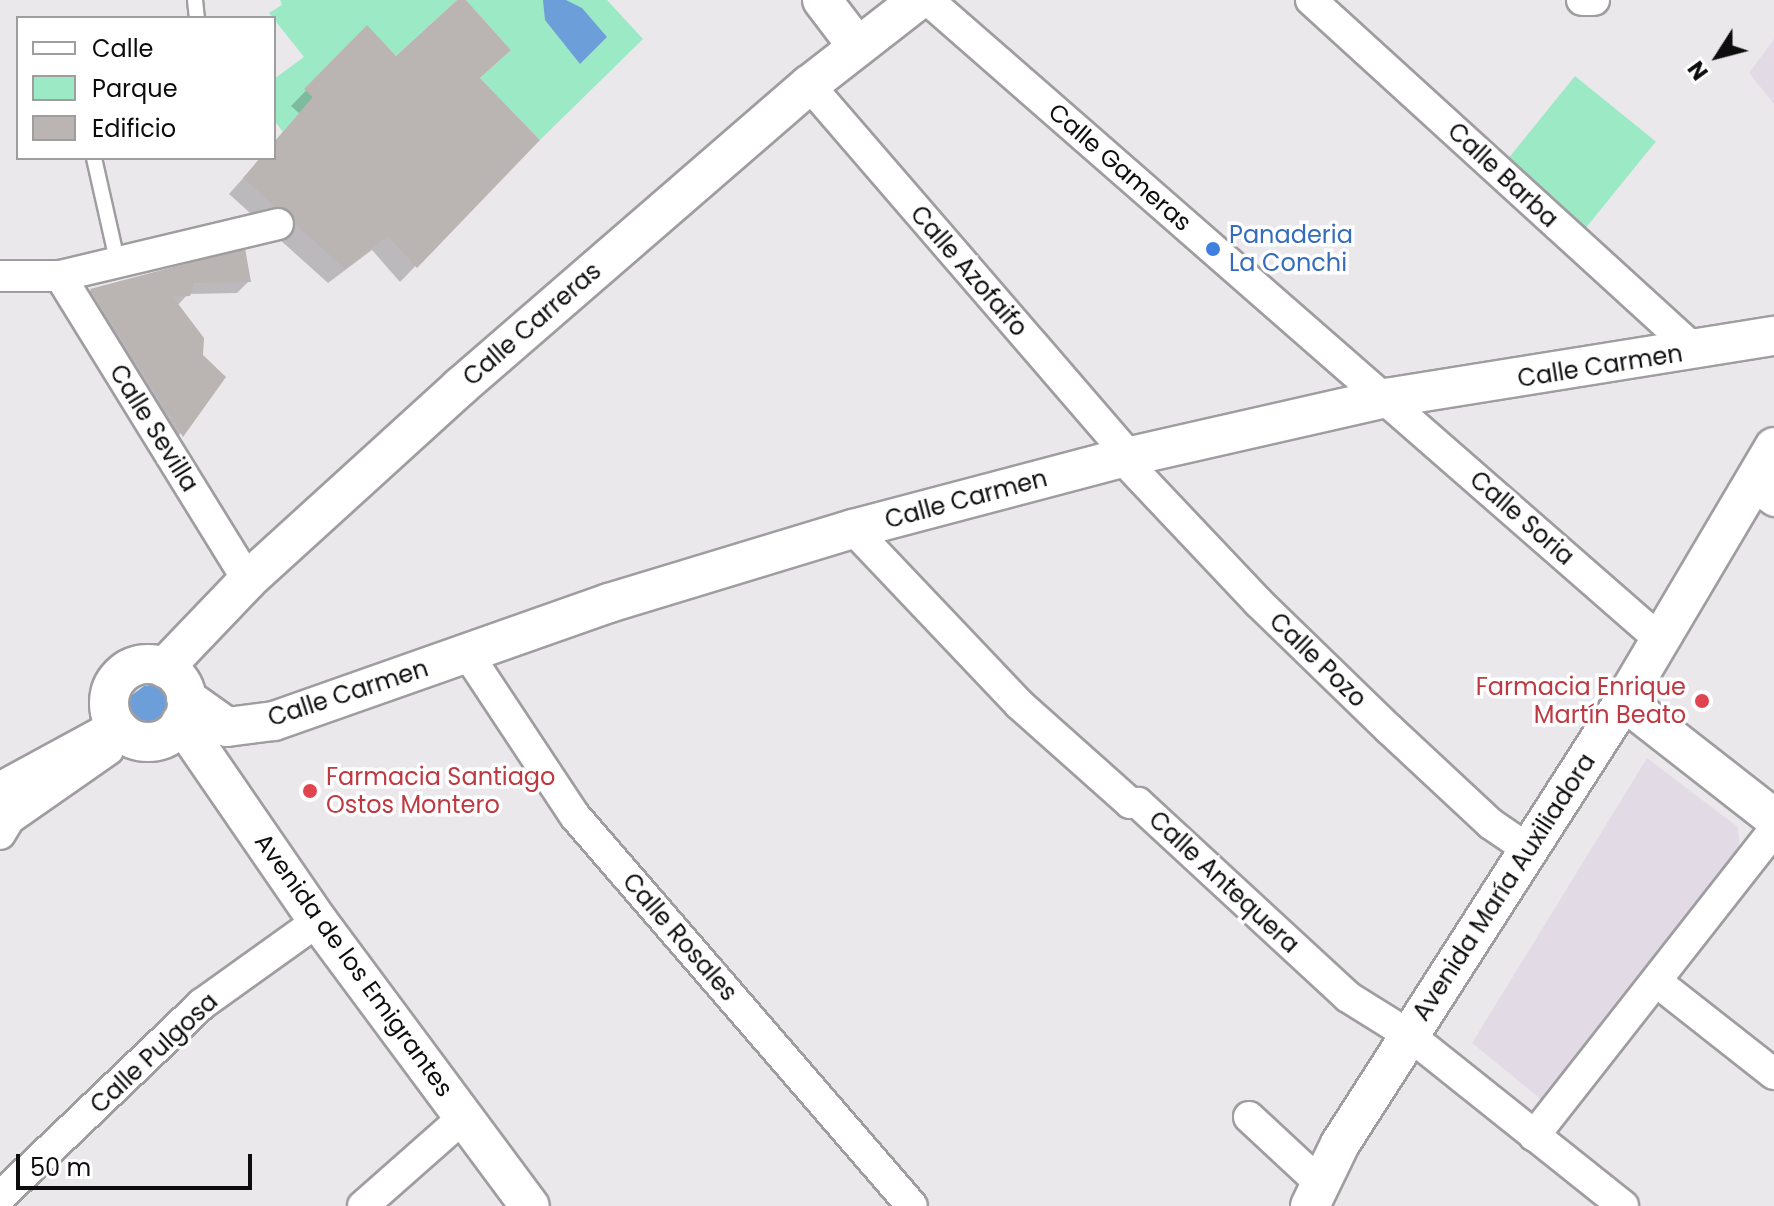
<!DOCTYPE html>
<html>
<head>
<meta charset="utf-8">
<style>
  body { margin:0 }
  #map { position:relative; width:1774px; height:1206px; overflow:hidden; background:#ebe8ec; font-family:Poppins,sans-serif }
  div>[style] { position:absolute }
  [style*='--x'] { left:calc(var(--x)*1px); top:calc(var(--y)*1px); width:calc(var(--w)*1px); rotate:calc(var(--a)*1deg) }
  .built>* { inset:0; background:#e2dbe6 }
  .green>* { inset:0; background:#9ceac5; transform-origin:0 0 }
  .water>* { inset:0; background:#6c9ed9 }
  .shadow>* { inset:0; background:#0003 }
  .building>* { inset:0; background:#bab5b2 }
  .roads { filter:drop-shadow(2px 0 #a09da1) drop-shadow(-2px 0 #a09da1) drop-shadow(0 2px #a09da1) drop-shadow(0 -2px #a09da1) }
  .service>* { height:14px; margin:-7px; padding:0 7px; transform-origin:7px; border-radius:7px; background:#fff }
  .minor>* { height:30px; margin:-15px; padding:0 15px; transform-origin:15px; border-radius:15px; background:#fff }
  .tertiary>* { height:38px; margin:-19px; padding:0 19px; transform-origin:19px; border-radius:19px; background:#fff }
  .tertiary>.ring { margin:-19px; padding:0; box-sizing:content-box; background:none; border:38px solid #fff; border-radius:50% }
  .dots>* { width:22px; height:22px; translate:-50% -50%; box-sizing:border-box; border:4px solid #fff; border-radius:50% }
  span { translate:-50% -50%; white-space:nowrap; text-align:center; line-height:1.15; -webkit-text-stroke:7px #fff; paint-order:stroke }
  .street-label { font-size:24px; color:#0e0d0e }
  .shop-label { font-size:24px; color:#366cbe }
  .left { translate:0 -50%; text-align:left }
  .health-label { font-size:24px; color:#be3a42 }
  .right { translate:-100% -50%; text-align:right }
  .legend { position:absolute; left:16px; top:16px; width:260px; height:144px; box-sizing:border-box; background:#fff; border:2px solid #9f9e9f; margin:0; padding:10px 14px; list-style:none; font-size:24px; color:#0e0d0e }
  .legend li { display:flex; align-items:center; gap:16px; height:40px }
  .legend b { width:40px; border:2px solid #9f9e9f }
  .north { position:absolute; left:1678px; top:16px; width:80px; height:80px; -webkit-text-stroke:6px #fff; paint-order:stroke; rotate:234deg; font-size:22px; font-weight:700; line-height:32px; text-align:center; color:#0e0d0e }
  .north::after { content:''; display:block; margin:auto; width:28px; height:36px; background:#0e0d0e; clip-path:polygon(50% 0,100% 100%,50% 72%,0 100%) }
  .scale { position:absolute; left:16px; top:1154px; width:236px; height:36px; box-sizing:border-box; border:4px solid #0e0d0e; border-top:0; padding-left:10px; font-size:24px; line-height:28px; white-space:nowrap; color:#0e0d0e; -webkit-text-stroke:6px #fff; paint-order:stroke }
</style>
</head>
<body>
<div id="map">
  <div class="built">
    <i style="clip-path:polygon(1774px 39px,1774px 104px,1749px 73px)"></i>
    <i style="clip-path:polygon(1647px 758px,1738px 827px,1740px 849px,1542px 1100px,1472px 1043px)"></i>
  </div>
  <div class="green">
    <i style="clip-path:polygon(280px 0,457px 0,396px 56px,366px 26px,305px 89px,313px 97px,283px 132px,274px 120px,274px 79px,304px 57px,269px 13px,282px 5px)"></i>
    <i style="clip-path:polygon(466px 0,607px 0,643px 39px,540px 140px,480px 78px,511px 50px)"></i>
    <i style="left:1575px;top:76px;width:104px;height:122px;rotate:39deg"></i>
  </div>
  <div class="water">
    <i style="clip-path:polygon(543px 0,566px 0,582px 8px,607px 37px,580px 64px,545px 20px)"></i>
    <i style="clip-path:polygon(164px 683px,174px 689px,167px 721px,130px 729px,119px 714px,128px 698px,144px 686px)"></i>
  </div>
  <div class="shadow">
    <i style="clip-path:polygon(460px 0,478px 79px,537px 140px,400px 282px,372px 250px,328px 283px,229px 194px,261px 158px,274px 158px,274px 143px,300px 114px,291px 106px,367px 28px,396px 59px)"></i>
    <i style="clip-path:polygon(244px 251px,249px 281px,237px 293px,188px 294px,177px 306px,201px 355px,223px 377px,170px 447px,80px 302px,91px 290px)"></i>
  </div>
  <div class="building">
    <i style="clip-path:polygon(457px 0,466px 0,511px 50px,480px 78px,540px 140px,417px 268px,388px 236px,345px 269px,243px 178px,260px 158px,274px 158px,274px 142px,313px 97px,304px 89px,367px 25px,396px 56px)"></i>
    <i style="clip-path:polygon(245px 248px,251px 282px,194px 283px,190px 296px,173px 297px,204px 338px,203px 355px,226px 377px,183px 437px,90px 289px)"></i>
  </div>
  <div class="roads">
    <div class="service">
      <i style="--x:195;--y:0;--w:18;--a:84"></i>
      <i style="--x:94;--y:158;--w:105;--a:77.3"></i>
    </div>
    <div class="minor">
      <i style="--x:928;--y:0;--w:970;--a:41.15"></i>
      <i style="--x:1311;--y:0;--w:521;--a:42.36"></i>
      <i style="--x:1582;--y:0;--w:12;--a:0"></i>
      <i style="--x:809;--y:85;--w:490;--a:49.2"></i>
      <i style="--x:0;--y:276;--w:60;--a:0"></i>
      <i style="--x:60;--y:276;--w:224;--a:-13.4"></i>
      <i style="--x:60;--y:276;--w:357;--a:58.3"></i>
      <i style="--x:1122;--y:458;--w:199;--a:46.6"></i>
      <i style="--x:1259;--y:603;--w:181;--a:44.1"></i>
      <i style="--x:1389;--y:729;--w:139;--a:43"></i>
      <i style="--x:1491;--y:824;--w:42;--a:34.4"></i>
      <i style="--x:1755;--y:487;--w:24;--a:36"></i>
      <i style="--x:853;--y:529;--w:241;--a:46.5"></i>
      <i style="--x:1019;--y:704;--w:149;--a:41.7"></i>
      <i style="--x:1130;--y:803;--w:8;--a:0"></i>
      <i style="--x:1138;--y:803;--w:286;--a:42.7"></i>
      <i style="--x:1348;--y:997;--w:72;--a:31.9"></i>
      <i style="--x:1409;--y:1035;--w:274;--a:38.6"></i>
      <i style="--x:467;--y:653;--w:196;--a:56.5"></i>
      <i style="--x:575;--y:816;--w:515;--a:49.17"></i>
      <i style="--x:0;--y:834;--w:17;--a:-59"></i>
      <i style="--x:9;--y:819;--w:121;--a:-34.9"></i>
      <i style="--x:1657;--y:982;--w:149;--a:38.2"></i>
      <i style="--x:1249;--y:1117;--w:98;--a:42.9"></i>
      <i style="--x:1534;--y:1136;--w:389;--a:-51.9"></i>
      <i style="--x:0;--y:1197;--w:279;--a:-43.7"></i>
      <i style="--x:202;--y:1004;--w:143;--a:-35.6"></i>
      <i style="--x:363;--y:1206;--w:135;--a:-41.4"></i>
    </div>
    <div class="tertiary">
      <i style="--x:822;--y:0;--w:58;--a:52.7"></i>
      <i class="ring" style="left:109px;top:664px;width:40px;height:40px"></i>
      <i style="--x:164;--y:668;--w:122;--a:-46.3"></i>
      <i style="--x:248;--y:580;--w:287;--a:-42.3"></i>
      <i style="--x:460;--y:387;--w:462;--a:-40.9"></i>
      <i style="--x:809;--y:85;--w:138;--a:-37.9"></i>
      <i style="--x:186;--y:698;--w:50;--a:35.3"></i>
      <i style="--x:227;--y:727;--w:47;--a:-7.3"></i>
      <i style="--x:274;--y:721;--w:355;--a:-19.4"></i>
      <i style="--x:609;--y:603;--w:255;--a:-16.9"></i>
      <i style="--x:853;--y:529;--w:278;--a:-14.8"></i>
      <i style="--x:1122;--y:458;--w:271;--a:-12.8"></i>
      <i style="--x:1386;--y:398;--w:393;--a:-9.1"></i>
      <i style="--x:1624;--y:701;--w:190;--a:38"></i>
      <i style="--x:181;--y:722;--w:242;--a:55.5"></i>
      <i style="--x:318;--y:921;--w:355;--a:53.4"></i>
      <i style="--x:0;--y:792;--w:134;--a:-28.5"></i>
      <i style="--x:1310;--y:1206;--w:69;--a:-64.2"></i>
      <i style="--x:1340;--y:1144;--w:526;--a:-57.34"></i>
      <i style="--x:1624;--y:701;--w:295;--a:-59.4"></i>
    </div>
  </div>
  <div class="dots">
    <i style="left:1213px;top:249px;background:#3f7fe0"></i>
    <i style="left:1702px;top:701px;background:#e0444e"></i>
    <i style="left:310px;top:791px;background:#e0444e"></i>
  </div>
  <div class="street-label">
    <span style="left:1120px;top:167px;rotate:41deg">Calle Gameras</span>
    <span style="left:1503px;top:175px;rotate:43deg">Calle Barba</span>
    <span style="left:969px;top:271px;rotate:49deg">Calle Azofaifo</span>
    <span style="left:532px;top:324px;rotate:-41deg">Calle Carreras</span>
    <span style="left:1600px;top:366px;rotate:-9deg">Calle Carmen</span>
    <span style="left:154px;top:428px;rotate:58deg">Calle Sevilla</span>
    <span style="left:966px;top:499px;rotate:-15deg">Calle Carmen</span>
    <span style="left:1522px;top:518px;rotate:41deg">Calle Soria</span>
    <span style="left:1318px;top:660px;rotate:44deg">Calle Pozo</span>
    <span style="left:348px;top:693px;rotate:-18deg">Calle Carmen</span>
    <span style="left:1224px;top:882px;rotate:43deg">Calle Antequera</span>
    <span style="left:1504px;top:887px;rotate:-57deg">Avenida María Auxiliadora</span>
    <span style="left:680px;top:937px;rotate:49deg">Calle Rosales</span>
    <span style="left:354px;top:965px;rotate:54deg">Avenida de los Emigrantes</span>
    <span style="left:154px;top:1053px;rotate:-43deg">Calle Pulgosa</span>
  </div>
  <div class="shop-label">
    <span class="left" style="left:1229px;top:249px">Panaderia<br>La Conchi</span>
  </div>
  <div class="health-label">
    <span class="right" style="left:1686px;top:701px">Farmacia Enrique<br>Martín Beato</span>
    <span class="left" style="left:326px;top:791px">Farmacia Santiago<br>Ostos Montero</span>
  </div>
  <ul class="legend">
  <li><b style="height:10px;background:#fff"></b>Calle</li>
  <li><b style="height:22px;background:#9ceac5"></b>Parque</li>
  <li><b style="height:22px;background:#bab5b2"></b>Edificio</li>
  </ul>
  <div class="north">N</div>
  <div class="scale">50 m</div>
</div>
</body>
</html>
